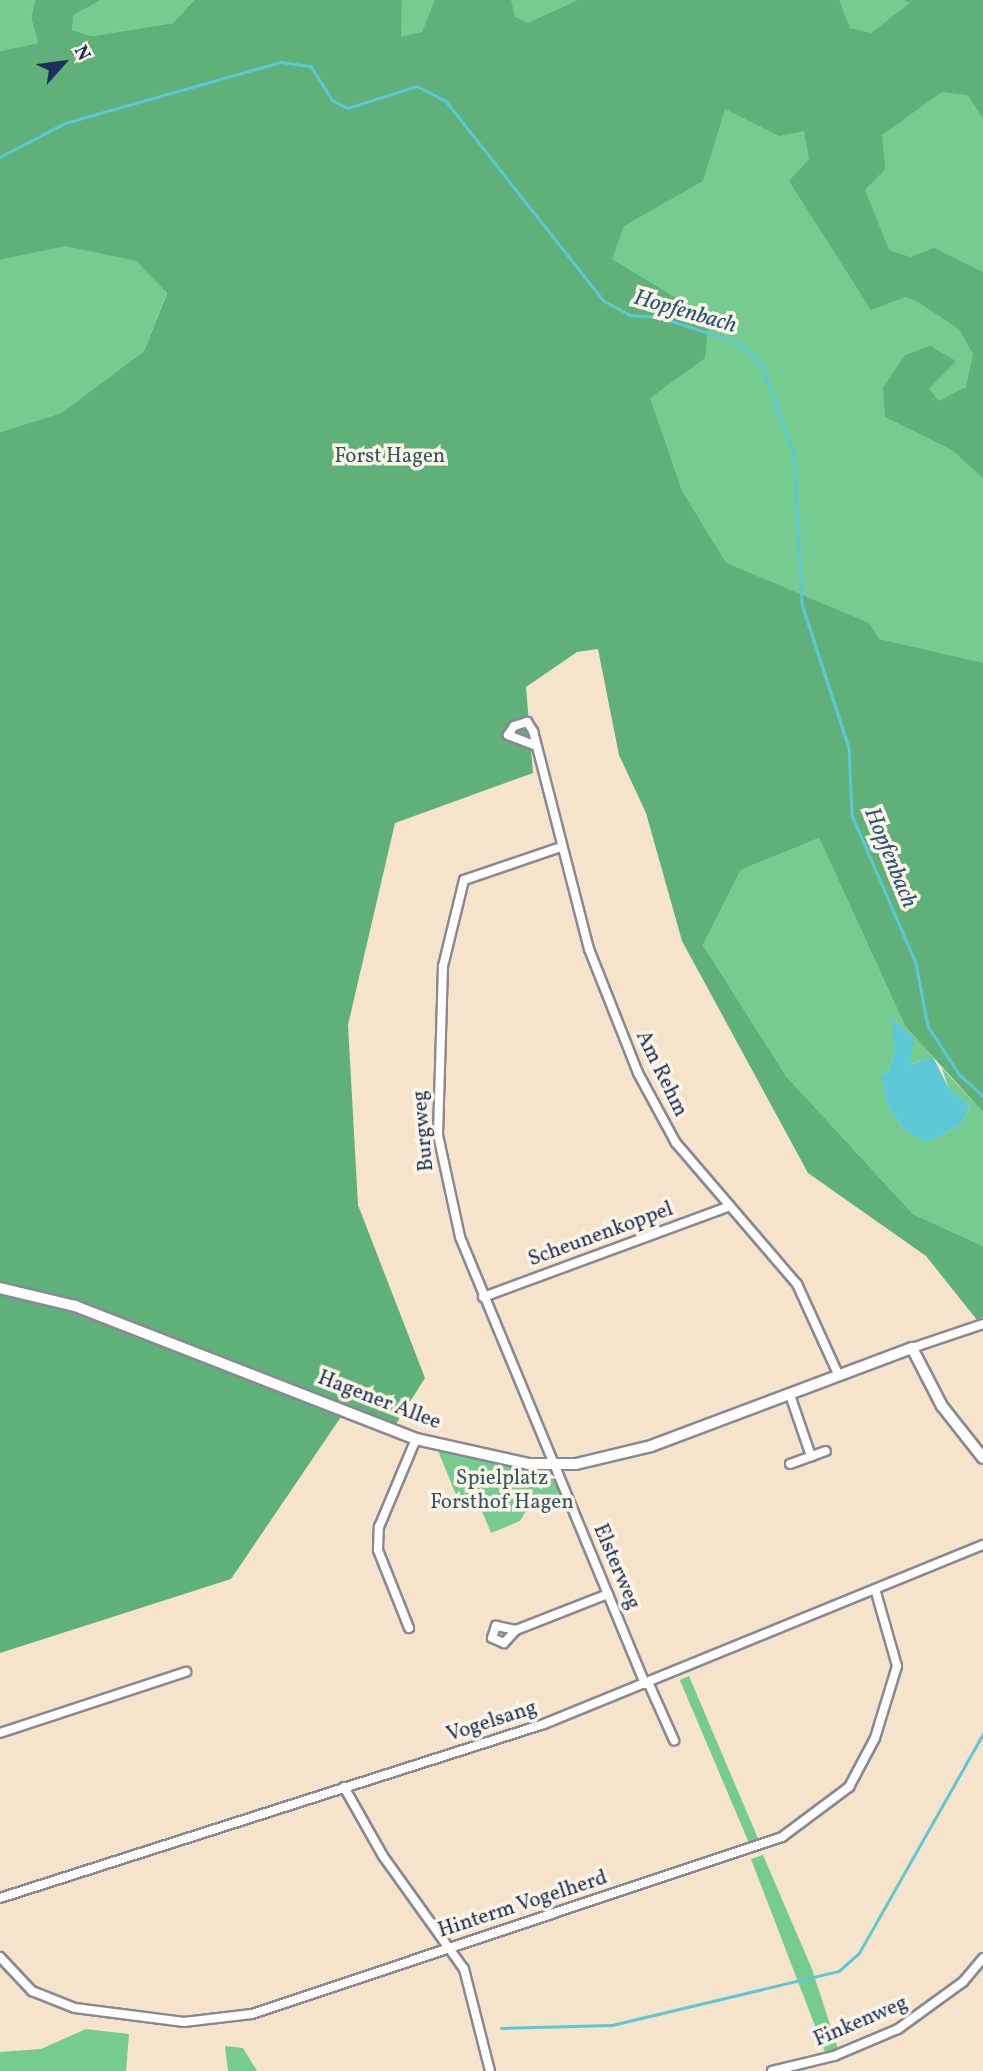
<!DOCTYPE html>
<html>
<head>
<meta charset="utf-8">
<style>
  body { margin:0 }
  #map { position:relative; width:983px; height:2071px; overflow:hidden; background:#f6e3cb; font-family:Vollkorn,serif }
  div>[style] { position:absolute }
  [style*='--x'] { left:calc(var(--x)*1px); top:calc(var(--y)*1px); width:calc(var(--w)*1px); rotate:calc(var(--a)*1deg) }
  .green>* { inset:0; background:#76cc90; transform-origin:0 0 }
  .forest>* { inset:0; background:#60b07a }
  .water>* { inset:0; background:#5cc7d5 }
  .stream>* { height:2.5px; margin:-1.25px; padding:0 1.25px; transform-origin:1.25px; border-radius:1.25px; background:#5cc7d5 }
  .roads { filter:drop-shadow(2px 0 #888994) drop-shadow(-2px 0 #888994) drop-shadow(0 2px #888994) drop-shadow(0 -2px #888994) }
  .minor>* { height:8px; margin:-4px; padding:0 4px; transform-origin:4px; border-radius:4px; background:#fff }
  .tertiary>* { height:10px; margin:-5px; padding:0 5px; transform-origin:5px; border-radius:5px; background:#fff }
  span { translate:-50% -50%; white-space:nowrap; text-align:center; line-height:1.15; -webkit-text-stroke:7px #fcf5e5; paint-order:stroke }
  .park-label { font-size:21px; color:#32566a }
  .street-label { font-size:21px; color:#1b2f5e }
  .water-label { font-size:23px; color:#2b557c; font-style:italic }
  .north { position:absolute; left:28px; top:28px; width:70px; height:70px; -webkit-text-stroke:5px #fcf5e5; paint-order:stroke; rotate:62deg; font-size:19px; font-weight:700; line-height:28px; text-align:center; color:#1b2f5e }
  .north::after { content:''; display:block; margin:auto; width:24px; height:32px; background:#1b2f5e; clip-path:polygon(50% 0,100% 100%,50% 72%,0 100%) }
</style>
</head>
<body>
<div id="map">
  <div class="green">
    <i style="clip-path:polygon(0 0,35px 0,31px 18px,38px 43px,0 51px)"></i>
    <i style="clip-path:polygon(101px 0,194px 0,173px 23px,92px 36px,72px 30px,74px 15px)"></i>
    <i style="clip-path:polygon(402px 0,967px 0,983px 7px,983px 1063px,400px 37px)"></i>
    <i style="clip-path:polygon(65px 245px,136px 261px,167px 292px,144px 351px,61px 413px,0 432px,0 260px)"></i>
    <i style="clip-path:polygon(819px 838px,905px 1026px,933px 1057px,909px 1065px,894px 1019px,894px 1055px,888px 1073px,882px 1074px,887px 1104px,903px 1128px,937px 1138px,960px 1124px,970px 1107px,948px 1087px,942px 1068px,983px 1112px,983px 1246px,913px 1214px,786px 1076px,703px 945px,741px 870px)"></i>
    <i style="clip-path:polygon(437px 1448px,550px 1469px,564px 1505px,534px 1498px,520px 1521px,491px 1533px,475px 1494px,458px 1500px)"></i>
    <i style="left:689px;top:1676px;width:178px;height:10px;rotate:67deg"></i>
    <i style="clip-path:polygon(763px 1855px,812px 1969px,838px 2049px,825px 2052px,751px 1859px)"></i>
    <i style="clip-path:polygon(86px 2029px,129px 2034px,126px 2071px,0 2071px,0 2052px,41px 2049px)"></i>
    <i style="clip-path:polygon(225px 2046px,243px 2048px,257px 2071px,228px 2071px)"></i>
  </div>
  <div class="forest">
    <i style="clip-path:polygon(35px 0,101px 0,74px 15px,72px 30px,92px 36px,173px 23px,194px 0,402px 0,401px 37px,422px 32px,435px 0,511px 0,515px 17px,528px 23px,578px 0,839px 0,850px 28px,871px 33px,910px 3px,903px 0,983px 0,983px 119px,968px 95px,942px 92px,882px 135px,885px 169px,865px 190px,889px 250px,910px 257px,934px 248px,983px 272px,983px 478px,952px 450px,885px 417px,883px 388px,905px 355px,930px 346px,956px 361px,929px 389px,939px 401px,966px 387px,973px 354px,959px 329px,918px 302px,906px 297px,871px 310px,789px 181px,809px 159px,804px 131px,779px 136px,725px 109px,703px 181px,624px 226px,612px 259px,709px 318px,705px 358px,650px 398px,682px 491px,726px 563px,869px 623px,879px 639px,983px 663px,983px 1112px,905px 1026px,819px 838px,741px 870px,703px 945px,786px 1076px,913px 1214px,983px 1246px,983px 1317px,977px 1320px,926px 1256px,808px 1173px,682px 941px,646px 813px,619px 755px,598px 649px,577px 652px,526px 687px,533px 773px,395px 823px,348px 1025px,358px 1205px,425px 1378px,394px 1427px,347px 1408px,231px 1579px,0 1653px,0 432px,61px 413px,144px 351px,167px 293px,136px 261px,65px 246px,0 260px,0 51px,38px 43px,31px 18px)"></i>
  </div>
  <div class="water">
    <i style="clip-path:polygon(893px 1018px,914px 1039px,909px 1065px,933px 1057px,948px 1087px,970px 1107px,960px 1124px,937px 1138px,924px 1141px,903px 1128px,887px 1104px,881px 1074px,888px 1073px,894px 1055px)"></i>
  </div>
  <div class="stream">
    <i style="--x:0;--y:157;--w:73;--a:-27.6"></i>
    <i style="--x:65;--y:123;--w:224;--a:-15.8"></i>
    <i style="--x:281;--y:62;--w:30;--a:8"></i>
    <i style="--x:311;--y:66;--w:40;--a:58"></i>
    <i style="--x:332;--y:100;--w:18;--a:27"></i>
    <i style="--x:348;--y:108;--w:72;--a:-17.7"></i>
    <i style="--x:417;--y:86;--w:33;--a:27"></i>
    <i style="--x:446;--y:101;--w:255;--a:51.7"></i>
    <i style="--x:604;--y:301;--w:30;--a:28"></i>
    <i style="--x:630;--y:315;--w:29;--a:4"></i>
    <i style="--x:659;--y:317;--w:85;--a:17.8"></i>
    <i style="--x:740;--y:343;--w:29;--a:44"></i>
    <i style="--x:761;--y:363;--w:97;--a:70.1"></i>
    <i style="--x:794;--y:454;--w:150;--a:86.9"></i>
    <i style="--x:802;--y:604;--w:151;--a:71.9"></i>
    <i style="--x:849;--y:748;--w:67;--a:87.4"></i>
    <i style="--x:852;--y:815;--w:161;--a:66.6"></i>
    <i style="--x:916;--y:963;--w:64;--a:79.2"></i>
    <i style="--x:928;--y:1026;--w:59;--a:56.9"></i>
    <i style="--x:960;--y:1075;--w:31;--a:42"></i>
    <i style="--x:501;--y:2028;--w:111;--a:-1.5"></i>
    <i style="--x:612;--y:2025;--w:233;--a:-13.4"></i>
    <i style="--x:839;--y:1971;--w:27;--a:-42"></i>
    <i style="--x:859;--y:1953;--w:252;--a:-60.5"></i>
  </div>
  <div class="roads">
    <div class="minor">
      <i style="--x:534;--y:745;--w:28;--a:-159"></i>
      <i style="--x:508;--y:735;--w:11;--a:-56"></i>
      <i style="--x:514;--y:726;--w:14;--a:-17"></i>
      <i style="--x:527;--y:722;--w:11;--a:56"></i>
      <i style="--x:533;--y:731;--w:225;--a:75.6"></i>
      <i style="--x:589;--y:949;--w:133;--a:68.4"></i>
      <i style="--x:638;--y:1073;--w:80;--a:61.5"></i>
      <i style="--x:676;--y:1143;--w:186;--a:49.4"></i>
      <i style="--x:797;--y:1284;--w:101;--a:65.5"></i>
      <i style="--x:561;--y:847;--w:102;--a:161.2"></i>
      <i style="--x:464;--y:880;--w:89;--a:103.7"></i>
      <i style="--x:443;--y:966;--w:169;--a:91.7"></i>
      <i style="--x:438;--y:1135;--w:104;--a:77.8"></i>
      <i style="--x:460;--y:1237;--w:484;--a:67.5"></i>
      <i style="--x:483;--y:1297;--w:263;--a:-20.2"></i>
      <i style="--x:912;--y:1348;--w:75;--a:-18.7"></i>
      <i style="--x:790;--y:1395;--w:65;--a:71"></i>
      <i style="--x:790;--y:1464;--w:38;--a:-20"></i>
      <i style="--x:409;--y:1628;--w:84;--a:-111.7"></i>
      <i style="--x:378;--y:1550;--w:23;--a:-88"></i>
      <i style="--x:379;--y:1527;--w:95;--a:-67.2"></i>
      <i style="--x:516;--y:1630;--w:18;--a:133"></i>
      <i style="--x:504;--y:1643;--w:13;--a:-157"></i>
      <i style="--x:492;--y:1638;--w:13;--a:-72"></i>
      <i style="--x:496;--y:1626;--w:20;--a:11"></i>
      <i style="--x:516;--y:1630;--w:99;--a:-21.4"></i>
      <i style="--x:648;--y:1682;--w:64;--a:65.9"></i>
      <i style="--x:0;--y:1733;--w:196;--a:-18.2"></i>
      <i style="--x:344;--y:1787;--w:79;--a:60.5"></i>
      <i style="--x:383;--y:1856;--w:139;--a:54.4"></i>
      <i style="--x:464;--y:1969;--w:105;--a:75.7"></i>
      <i style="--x:0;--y:1898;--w:571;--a:-17.74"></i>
      <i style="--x:544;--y:1724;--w:474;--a:-22.2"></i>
      <i style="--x:0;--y:1957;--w:47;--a:46.7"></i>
      <i style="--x:32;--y:1991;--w:46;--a:21.6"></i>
      <i style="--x:75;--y:2008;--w:110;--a:7.3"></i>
      <i style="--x:184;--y:2022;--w:68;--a:-6.7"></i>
      <i style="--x:252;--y:2014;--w:559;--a:-18.47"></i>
      <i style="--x:782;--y:1837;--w:84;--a:-36.7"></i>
      <i style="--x:849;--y:1787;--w:55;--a:-62"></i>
      <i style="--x:875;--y:1738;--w:75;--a:-73"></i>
      <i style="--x:897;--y:1666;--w:80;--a:-105.9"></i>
      <i style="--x:772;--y:2071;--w:64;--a:-13.6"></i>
      <i style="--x:834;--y:2056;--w:69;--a:-22.9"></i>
      <i style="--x:898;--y:2029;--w:80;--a:-35.9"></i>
      <i style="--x:963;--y:1982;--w:31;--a:-50"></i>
    </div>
    <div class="tertiary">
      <i style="--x:0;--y:1288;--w:77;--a:13.5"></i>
      <i style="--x:75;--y:1306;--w:366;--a:21.3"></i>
      <i style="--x:416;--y:1439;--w:116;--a:12.5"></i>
      <i style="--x:529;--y:1464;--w:47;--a:0"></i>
      <i style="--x:576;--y:1464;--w:77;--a:-13.5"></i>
      <i style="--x:651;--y:1446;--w:279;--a:-20.6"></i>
      <i style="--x:912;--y:1348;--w:65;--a:62.7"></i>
      <i style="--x:942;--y:1406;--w:66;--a:51.7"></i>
    </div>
  </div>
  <div class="park-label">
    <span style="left:390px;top:457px">Forst Hagen</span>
    <span style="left:502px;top:1491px">Spielplatz<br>Forsthof Hagen</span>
  </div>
  <div class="street-label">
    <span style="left:661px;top:1074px;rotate:64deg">Am Rehm</span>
    <span style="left:424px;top:1131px;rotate:-95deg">Burgweg</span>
    <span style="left:601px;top:1235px;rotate:-20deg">Scheunenkoppel</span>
    <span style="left:379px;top:1401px;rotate:21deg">Hagener Allee</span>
    <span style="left:616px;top:1567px;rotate:67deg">Elsterweg</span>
    <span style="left:492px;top:1722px;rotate:-18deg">Vogelsang</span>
    <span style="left:523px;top:1905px;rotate:-18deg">Hinterm Vogelherd</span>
    <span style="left:861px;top:2022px;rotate:-23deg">Finkenweg</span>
  </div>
  <div class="water-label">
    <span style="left:685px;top:312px;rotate:16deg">Hopfenbach</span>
    <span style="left:890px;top:858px;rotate:68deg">Hopfenbach</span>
  </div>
  <div class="north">N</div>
</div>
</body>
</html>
